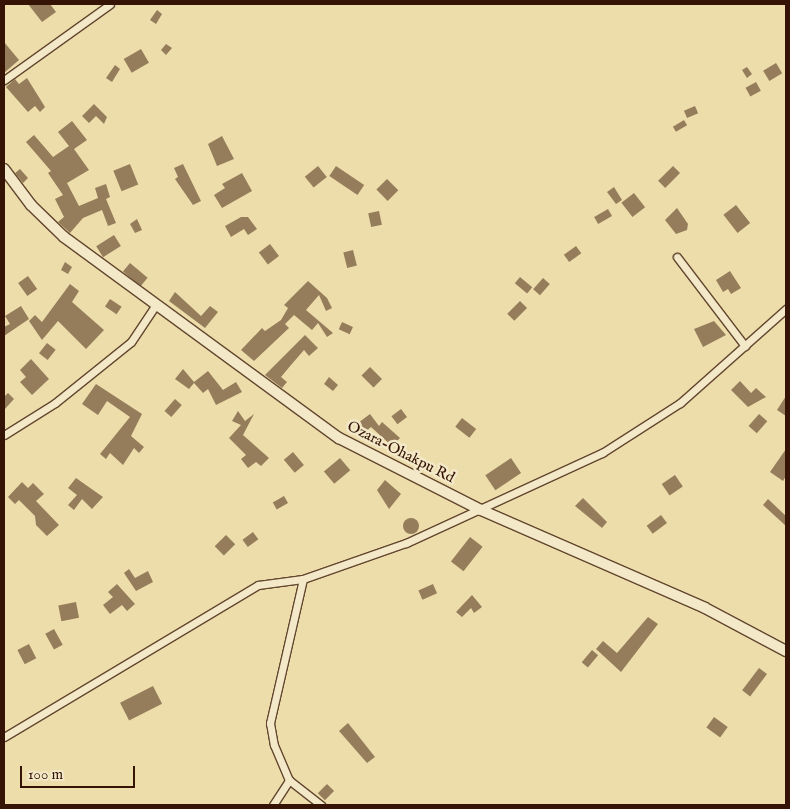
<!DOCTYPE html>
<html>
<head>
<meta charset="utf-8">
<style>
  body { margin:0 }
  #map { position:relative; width:790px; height:809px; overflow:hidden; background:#edddab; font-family:"IM FELL English",serif }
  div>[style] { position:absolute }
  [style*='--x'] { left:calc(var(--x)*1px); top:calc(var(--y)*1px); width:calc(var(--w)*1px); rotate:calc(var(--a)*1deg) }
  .building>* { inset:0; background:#957d5b; transform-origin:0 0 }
  .round { border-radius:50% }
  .roads { filter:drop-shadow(1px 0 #63462e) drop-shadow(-1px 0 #63462e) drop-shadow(0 1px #63462e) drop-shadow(0 -1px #63462e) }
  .street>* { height:7px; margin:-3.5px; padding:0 3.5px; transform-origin:3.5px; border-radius:3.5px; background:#f3e9c8 }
  .secondary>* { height:10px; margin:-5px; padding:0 5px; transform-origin:5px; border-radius:5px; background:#f3e9c8 }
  span { translate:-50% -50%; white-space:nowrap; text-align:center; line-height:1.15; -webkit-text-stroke:5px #f3e9c8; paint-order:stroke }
  .street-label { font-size:15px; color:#351405 }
  .frame { position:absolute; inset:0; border:5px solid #351405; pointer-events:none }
  .scale { position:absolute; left:20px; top:766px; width:115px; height:22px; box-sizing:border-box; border:2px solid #351405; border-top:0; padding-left:6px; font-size:15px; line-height:18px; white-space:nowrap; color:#351405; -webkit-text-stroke:4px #f3e9c8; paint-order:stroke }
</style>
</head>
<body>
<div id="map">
  <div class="building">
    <i style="clip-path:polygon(28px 4px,50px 4px,56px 12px,42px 22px)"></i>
    <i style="clip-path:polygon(157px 10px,162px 14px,156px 24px,150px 20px)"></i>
    <i style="clip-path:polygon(4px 42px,19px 60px,4px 73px)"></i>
    <i style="clip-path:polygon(166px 44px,172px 48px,166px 55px,161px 50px)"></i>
    <i style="left:141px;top:49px;width:16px;height:20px;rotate:60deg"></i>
    <i style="left:776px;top:63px;width:12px;height:15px;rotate:59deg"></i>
    <i style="clip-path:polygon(115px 65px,120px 69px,112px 82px,106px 78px)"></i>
    <i style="clip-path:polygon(747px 67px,752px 74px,747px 78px,742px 70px)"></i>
    <i style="clip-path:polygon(27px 78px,45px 107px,40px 112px,35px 106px,28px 112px,6px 87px,15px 79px,19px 84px)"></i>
    <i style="left:756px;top:82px;width:10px;height:12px;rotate:61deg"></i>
    <i style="clip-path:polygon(94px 104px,107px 117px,104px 124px,96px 116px,89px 123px,82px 116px)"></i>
    <i style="left:695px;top:106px;width:8px;height:12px;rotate:67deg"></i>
    <i style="left:684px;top:120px;width:6px;height:13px;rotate:59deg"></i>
    <i style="clip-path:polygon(72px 121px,87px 140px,74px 149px,89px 170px,67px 183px,79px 206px,98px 198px,95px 188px,106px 184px,110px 197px,106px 199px,116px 223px,108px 226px,102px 210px,83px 218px,70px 233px,58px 222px,64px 217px,55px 199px,63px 195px,48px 173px,51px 171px,26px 142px,34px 135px,53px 157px,69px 146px,58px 132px)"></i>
    <i style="clip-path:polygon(222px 136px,234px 159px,217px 166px,208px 144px)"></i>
    <i style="left:130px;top:164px;width:22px;height:18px;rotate:68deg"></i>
    <i style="clip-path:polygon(183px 164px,201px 201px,193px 205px,175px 179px,178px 177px,174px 168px)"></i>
    <i style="left:318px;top:166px;width:14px;height:17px;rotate:51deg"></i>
    <i style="left:336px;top:166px;width:34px;height:12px;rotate:34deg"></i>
    <i style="left:673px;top:166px;width:10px;height:21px;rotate:45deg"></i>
    <i style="clip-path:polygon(20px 169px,28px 178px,23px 183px,15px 173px)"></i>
    <i style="clip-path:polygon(242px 173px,252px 191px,222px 208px,214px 195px,225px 188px,222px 184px)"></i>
    <i style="left:387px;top:179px;width:16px;height:15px;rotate:45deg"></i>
    <i style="clip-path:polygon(614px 187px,622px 200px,616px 204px,607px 192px)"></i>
    <i style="left:634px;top:193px;width:18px;height:16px;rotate:52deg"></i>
    <i style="left:736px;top:205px;width:23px;height:16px;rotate:52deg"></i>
    <i style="clip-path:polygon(677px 208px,688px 224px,687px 230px,676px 234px,665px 220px)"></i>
    <i style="left:608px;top:209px;width:8px;height:16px;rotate:60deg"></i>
    <i style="left:379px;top:211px;width:14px;height:11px;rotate:78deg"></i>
    <i style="clip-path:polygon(241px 217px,248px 217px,257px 229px,248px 235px,244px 229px,231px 237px,225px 226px)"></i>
    <i style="clip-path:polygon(137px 219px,142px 230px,135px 233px,130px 224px)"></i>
    <i style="left:114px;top:235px;width:13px;height:21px;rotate:58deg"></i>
    <i style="left:270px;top:244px;width:15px;height:14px;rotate:53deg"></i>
    <i style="left:576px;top:246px;width:9px;height:15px;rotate:54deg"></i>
    <i style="left:353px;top:250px;width:16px;height:10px;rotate:76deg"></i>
    <i style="clip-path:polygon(65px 262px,72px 267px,68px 274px,61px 270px)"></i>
    <i style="left:130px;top:263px;width:23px;height:11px;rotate:40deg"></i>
    <i style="clip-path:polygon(730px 271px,741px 288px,731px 294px,728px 289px,723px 292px,716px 280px)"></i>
    <i style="left:28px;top:276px;width:16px;height:12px;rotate:55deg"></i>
    <i style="left:520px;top:277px;width:16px;height:8px;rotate:40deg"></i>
    <i style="left:543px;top:278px;width:9px;height:15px;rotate:41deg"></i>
    <i style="clip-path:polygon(308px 281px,327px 298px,332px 308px,326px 311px,319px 295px,306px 310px,333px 333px,327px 337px,318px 323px,312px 330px,294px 315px,285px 324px,289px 328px,254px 361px,241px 350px,262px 328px,265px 331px,281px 320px,288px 308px,284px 305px)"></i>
    <i style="clip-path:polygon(70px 284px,79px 291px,72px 302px,104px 330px,86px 349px,58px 321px,42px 340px,29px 321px,35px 315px,42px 322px)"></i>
    <i style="clip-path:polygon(175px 292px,201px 316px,210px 306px,218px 312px,205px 328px,169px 301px)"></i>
    <i style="left:110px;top:299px;width:14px;height:9px;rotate:34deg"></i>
    <i style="left:520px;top:301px;width:10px;height:18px;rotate:45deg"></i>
    <i style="clip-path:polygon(21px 306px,29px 319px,4px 336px,4px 327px,10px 324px,5px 316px)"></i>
    <i style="clip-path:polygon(714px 321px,726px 335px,703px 347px,694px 329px)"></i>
    <i style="left:342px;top:322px;width:12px;height:8px;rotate:24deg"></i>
    <i style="clip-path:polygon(305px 335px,318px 348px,309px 356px,304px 350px,291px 365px,281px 377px,287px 382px,282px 388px,265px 375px)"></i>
    <i style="left:47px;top:343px;width:11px;height:13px;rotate:38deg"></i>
    <i style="clip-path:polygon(31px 359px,49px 379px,32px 395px,20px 382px,26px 377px,20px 370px)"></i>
    <i style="left:370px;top:367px;width:17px;height:12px;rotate:45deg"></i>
    <i style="clip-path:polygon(183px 369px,194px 382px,208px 371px,223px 390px,236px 382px,242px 392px,216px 405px,208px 389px,203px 393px,194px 383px,189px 389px,175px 379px)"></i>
    <i style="clip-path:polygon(329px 377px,338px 385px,333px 391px,324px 384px)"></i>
    <i style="clip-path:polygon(740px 381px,751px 393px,756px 388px,766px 397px,748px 407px,731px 390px)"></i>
    <i style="clip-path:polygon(96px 384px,142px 414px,131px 436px,144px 447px,139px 453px,134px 448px,123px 465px,110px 453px,106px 459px,100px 454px,130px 417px,107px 401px,98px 415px,82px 404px)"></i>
    <i style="clip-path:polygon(8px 393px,14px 399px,4px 410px,4px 397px)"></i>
    <i style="clip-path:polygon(786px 396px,786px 416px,777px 410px)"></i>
    <i style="left:175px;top:399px;width:9px;height:16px;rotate:41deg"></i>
    <i style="left:401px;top:409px;width:10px;height:12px;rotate:53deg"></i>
    <i style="clip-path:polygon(238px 411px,245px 421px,254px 414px,243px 435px,269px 458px,261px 466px,256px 462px,248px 468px,241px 459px,246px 455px,229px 438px,241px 425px,232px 421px)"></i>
    <i style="clip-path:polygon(370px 414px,379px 426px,382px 422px,400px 438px,392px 446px,371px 427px,365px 432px,358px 423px)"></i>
    <i style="left:759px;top:414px;width:11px;height:16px;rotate:41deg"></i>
    <i style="left:462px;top:418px;width:18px;height:11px;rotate:38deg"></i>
    <i style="clip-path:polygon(786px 449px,786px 476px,783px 481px,770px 472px)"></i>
    <i style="left:293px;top:452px;width:17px;height:12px;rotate:50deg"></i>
    <i style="left:340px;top:458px;width:16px;height:21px;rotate:50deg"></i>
    <i style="left:511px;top:458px;width:18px;height:31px;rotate:56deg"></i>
    <i style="left:675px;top:475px;width:14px;height:16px;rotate:56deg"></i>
    <i style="clip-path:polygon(76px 478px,103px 497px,92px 509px,82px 499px,74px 510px,68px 505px,77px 495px,68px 488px)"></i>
    <i style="clip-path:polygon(385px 480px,401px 494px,389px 509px,377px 490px)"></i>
    <i style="clip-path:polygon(22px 482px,28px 488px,33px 483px,44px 494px,36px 501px,59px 525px,47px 536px,36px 525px,35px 516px,19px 500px,15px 504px,8px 497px)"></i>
    <i style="left:284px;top:496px;width:8px;height:13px;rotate:60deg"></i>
    <i style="clip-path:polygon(583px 498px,607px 522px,602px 528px,575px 506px)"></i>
    <i style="clip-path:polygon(768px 499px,786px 516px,786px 526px,763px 505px)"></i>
    <i style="left:661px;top:515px;width:10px;height:18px;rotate:53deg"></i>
    <i class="round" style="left:403px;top:518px;width:16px;height:16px"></i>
    <i style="left:253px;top:532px;width:9px;height:13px;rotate:54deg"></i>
    <i style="left:226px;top:535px;width:13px;height:16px;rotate:45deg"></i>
    <i style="left:470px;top:537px;width:16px;height:31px;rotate:38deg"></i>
    <i style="clip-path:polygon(129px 569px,135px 578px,148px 571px,153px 582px,136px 591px,124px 573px)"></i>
    <i style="clip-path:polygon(117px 584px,135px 604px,127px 611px,122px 605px,110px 614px,103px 605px,113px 597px,108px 592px)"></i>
    <i style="left:433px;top:584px;width:10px;height:16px;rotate:66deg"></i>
    <i style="clip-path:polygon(472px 595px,482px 607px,474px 613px,471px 608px,462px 617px,456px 612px)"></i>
    <i style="left:76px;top:602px;width:16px;height:18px;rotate:79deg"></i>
    <i style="clip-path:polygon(648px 617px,658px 624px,621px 672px,596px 649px,603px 641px,617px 653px)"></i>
    <i style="left:54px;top:629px;width:18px;height:10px;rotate:61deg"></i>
    <i style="left:29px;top:644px;width:16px;height:13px;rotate:63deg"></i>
    <i style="left:592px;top:650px;width:8px;height:16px;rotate:40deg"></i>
    <i style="left:759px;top:668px;width:10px;height:28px;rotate:37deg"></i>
    <i style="left:153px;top:686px;width:20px;height:37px;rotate:63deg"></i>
    <i style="left:714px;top:717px;width:17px;height:13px;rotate:36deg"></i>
    <i style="clip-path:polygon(348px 723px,375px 757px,367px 763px,339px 731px)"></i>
    <i style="left:327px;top:784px;width:10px;height:13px;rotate:45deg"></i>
  </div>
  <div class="roads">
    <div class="street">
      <i style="--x:4;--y:80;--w:130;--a:-35.6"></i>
      <i style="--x:677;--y:257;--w:112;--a:52.6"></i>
      <i style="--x:4;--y:435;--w:60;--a:-32.1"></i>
      <i style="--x:55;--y:403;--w:97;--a:-38.8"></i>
      <i style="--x:131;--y:342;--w:43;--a:-56.3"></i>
      <i style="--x:303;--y:579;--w:148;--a:102.9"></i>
      <i style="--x:270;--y:723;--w:22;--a:80"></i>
      <i style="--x:274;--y:745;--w:38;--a:67"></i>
      <i style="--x:289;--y:780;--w:41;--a:38"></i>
      <i style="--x:4;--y:737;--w:296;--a:-30.9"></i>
      <i style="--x:258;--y:585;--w:45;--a:-7.6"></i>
      <i style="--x:303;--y:579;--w:109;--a:-19.3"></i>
      <i style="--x:406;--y:543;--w:216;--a:-24.7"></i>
      <i style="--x:602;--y:453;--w:93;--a:-32.7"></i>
      <i style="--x:680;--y:403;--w:142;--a:-41.6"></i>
      <i style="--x:273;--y:805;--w:30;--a:-57"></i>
    </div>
    <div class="secondary">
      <i style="--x:4;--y:169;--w:45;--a:53.1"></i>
      <i style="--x:31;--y:205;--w:46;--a:44.1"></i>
      <i style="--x:64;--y:237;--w:341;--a:36.2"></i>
      <i style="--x:339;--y:438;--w:159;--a:26.9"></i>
      <i style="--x:481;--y:510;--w:244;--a:23.6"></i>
      <i style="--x:705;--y:608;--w:92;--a:28"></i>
    </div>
  </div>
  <div class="street-label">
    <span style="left:401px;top:452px;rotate:27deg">Ozara-Ohakpu Rd</span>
  </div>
  <div class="frame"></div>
  <div class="scale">100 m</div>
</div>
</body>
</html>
